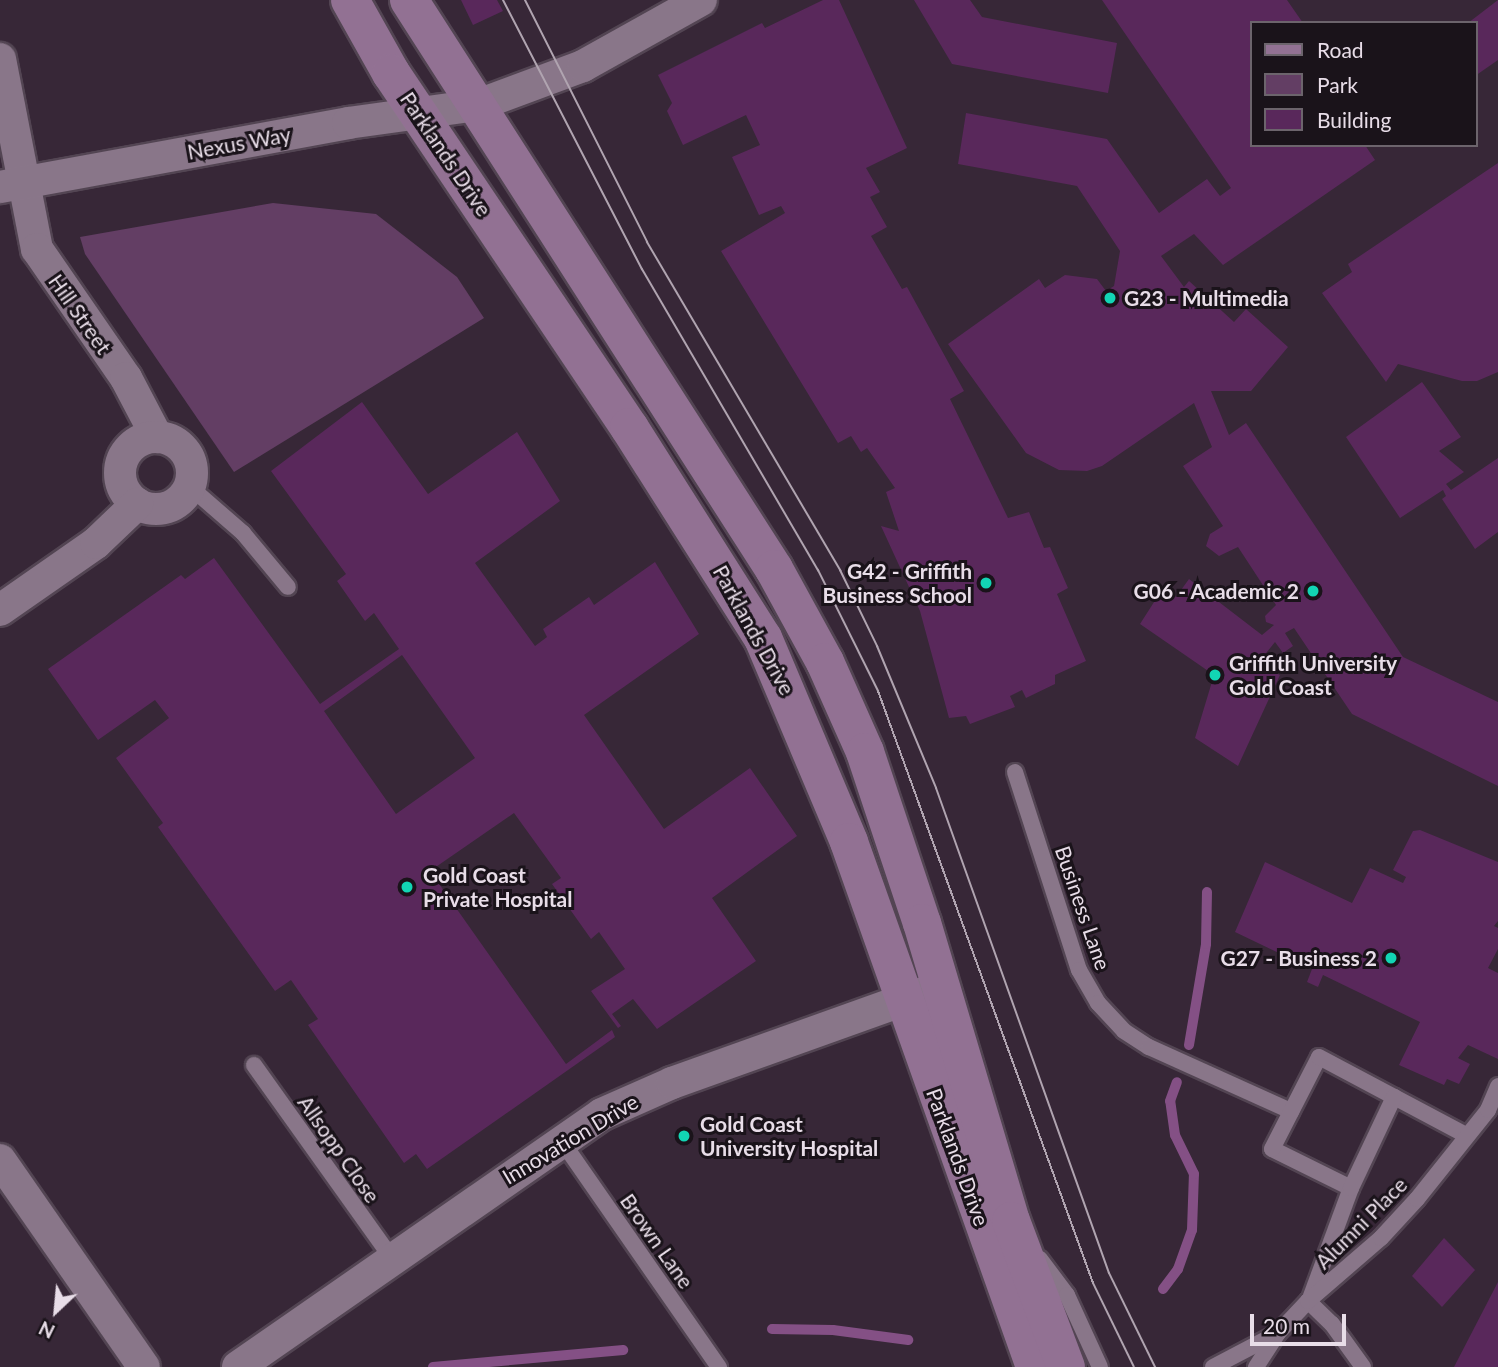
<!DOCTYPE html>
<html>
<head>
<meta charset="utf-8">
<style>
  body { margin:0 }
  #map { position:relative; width:1498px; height:1367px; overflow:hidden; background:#372737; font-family:Lato,sans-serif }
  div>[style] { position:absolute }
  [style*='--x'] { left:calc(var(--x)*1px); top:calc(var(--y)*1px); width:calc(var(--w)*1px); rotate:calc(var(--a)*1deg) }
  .green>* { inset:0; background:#633e64 }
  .stream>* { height:10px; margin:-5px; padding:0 5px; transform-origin:5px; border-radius:5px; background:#845085 }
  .building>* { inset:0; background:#59285b }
  .roads { filter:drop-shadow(2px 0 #534553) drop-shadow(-2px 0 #534553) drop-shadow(0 2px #534553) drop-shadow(0 -2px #534553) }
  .lane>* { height:16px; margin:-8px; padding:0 8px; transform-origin:8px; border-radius:8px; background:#897689 }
  .street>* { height:32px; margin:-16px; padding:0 16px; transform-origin:16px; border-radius:16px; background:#897689 }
  .street>.ring { margin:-16px; padding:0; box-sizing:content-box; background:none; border:32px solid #897689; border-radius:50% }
  .secondary>* { height:38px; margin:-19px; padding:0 19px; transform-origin:19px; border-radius:19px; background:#927193 }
  .tram>* { height:2px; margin:-1px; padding:0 1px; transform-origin:1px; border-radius:1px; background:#b0a4b0 }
  .dots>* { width:19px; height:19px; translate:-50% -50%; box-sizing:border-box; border:4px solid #1a131a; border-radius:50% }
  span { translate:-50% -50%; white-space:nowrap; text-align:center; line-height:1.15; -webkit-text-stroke:6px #1a131a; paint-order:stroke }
  .street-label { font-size:21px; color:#e8dde8 }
  .poi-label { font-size:21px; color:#e8dde8; font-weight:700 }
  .left { translate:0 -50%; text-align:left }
  .right { translate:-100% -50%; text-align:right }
  .legend { position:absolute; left:1250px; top:21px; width:228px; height:126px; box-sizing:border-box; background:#1a131a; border:2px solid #6c646c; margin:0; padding:9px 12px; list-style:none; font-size:21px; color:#e8dde8 }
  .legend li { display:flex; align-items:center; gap:14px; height:35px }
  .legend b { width:35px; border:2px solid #6c646c }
  .north { position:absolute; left:21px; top:1276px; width:70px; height:70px; -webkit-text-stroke:5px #1a131a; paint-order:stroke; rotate:206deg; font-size:19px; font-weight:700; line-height:28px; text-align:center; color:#e8dde8 }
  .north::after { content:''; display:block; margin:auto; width:24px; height:32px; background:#e8dde8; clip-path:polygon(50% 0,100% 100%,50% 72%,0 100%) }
  .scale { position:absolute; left:1250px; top:1314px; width:96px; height:32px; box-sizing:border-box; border:4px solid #e8dde8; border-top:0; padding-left:9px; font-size:21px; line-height:24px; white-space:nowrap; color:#e8dde8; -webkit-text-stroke:5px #1a131a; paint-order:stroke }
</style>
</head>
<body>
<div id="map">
  <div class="green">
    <i style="clip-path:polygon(273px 203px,376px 214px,457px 277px,484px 318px,234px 472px,85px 254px,80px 237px)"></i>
  </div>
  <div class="stream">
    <i style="--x:1189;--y:1045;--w:102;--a:-80.4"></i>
    <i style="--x:1206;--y:944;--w:52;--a:-88.9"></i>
    <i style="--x:1163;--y:1289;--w:25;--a:-53"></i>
    <i style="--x:1178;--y:1269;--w:41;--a:-70.3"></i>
    <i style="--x:1192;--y:1230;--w:56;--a:-88"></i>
    <i style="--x:1194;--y:1174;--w:43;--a:-116"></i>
    <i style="--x:1175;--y:1135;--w:34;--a:-98"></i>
    <i style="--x:1170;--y:1101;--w:20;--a:-70"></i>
    <i style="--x:772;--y:1329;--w:61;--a:0.9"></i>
    <i style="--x:833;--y:1330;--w:76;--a:7.6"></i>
    <i style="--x:433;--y:1367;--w:191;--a:-5.1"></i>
  </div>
  <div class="building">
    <i style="clip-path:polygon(461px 0,497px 0,503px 11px,473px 25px)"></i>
    <i style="clip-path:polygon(823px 0,839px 0,907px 148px,866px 168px,880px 192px,870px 197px,887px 227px,871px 236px,902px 289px,907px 287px,964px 391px,950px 399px,1008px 518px,1029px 512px,1044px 548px,1050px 547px,1068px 588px,1057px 594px,1086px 661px,1055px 675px,1055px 684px,1026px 698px,1022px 690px,1010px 696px,1015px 707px,970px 724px,966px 716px,949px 718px,920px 611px,881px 526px,899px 531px,886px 492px,895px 488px,867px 448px,861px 452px,851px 436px,838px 443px,721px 251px,785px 213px,781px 206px,759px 215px,732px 157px,760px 145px,746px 115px,683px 145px,667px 111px,672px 103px,658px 75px,762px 23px,765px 28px)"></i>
    <i style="clip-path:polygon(914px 0,970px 0,982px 17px,1117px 43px,1108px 93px,952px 64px)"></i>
    <i style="clip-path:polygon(1102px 0,1287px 0,1303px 23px,1251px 23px,1251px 145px,1365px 145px,1375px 160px,1223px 265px,1194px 234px,1161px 256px,1184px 287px,1189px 281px,1234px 322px,1246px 309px,1288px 347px,1251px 391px,1211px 391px,1229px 435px,1246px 423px,1403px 657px,1498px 702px,1498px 786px,1352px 714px,1294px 628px,1285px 633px,1293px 646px,1283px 653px,1275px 642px,1258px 663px,1280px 675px,1238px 766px,1195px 738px,1214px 675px,1140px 624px,1163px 588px,1176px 597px,1189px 579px,1262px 635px,1274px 625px,1266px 622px,1265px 616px,1276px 605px,1238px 547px,1219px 556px,1206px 546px,1210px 534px,1223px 526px,1183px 466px,1212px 447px,1194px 403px,1102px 466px,1087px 471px,1059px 470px,1026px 453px,948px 344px,1039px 279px,1045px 288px,1065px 275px,1097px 279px,1106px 291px,1114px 286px,1120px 251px,1077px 186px,958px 164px,966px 113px,1107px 139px,1159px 213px,1207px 179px,1220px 196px,1231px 188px)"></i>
    <i style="clip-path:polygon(1498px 0,1498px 60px,1475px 76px,1475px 23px,1468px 23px)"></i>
    <i style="clip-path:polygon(1498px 163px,1498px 372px,1477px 381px,1462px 381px,1398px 364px,1386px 382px,1322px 293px,1352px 272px,1348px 264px)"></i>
    <i style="clip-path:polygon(1422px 382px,1461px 437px,1439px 451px,1464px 472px,1446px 484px,1451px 490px,1498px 458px,1498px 532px,1475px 549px,1442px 499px,1446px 496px,1443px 490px,1400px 518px,1346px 437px)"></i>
    <i style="clip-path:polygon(evenodd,362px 402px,428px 494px,517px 432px,560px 501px,475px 563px,535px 646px,547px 637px,543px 629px,589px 597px,594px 605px,655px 562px,699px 634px,584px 715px,664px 829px,750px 768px,797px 836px,712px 898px,756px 961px,657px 1029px,633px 999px,612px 1014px,621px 1026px,618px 1028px,591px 991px,625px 969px,599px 932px,591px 939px,552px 884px,561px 878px,514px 813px,430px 871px,566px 1064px,612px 1030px,615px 1037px,427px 1169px,416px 1154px,404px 1163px,308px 1025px,318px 1019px,291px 980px,275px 991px,158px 827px,163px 823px,116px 758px,169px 718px,155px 700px,98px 740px,48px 669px,181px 575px,185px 579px,214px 558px,320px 704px,399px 649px,374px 613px,365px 621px,337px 581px,346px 574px,271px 471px,362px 402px,402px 655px,475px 758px,396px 814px,324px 711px,402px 655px)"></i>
    <i style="clip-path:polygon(1420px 830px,1498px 862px,1498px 921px,1494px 926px,1498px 928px,1498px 949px,1488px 968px,1498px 973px,1498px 1059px,1468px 1045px,1458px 1058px,1470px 1064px,1459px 1084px,1447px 1079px,1444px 1085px,1399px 1065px,1420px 1022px,1323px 975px,1318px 987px,1307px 982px,1312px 969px,1235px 932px,1265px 862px,1352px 903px,1370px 868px,1403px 883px,1406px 877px,1393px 870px,1413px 831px)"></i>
    <i style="clip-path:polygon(1444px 1238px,1475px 1270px,1442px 1307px,1412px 1276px)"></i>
    <i style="clip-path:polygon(1498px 1282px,1498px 1367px,1454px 1367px)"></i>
  </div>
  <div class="roads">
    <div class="lane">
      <i style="--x:189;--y:486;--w:72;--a:41"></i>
      <i style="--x:243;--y:533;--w:70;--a:50.2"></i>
      <i style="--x:1015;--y:772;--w:208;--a:72.1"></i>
      <i style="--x:1079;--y:970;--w:38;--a:60"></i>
      <i style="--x:1098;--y:1003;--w:38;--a:47"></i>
      <i style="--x:1124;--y:1031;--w:30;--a:33"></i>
      <i style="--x:1149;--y:1047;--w:156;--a:24.3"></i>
      <i style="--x:254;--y:1065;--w:236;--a:54.5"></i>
      <i style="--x:561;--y:1140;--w:277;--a:55.2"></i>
      <i style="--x:1351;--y:1188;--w:88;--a:-153.7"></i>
      <i style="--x:1272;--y:1149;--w:103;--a:-62.9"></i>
      <i style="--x:1319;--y:1057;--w:166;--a:28"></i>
      <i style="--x:1040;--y:1259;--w:45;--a:53.1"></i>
      <i style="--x:1067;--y:1295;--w:79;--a:65.4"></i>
      <i style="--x:1311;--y:1296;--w:115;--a:-69.7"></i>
      <i style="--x:1351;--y:1188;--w:101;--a:-64.7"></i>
      <i style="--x:1308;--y:1301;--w:33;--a:44"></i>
      <i style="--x:1332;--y:1324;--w:53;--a:54.2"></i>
      <i style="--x:1213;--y:1367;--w:73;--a:-27.6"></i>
      <i style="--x:1256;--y:1367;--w:40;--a:-57.1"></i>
      <i style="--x:1278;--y:1333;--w:44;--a:-46.8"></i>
      <i style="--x:1308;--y:1301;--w:96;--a:-40.8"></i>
      <i style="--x:1381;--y:1238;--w:53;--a:-47.3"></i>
      <i style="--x:1417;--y:1199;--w:114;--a:-51.4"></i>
      <i style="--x:1488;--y:1110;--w:26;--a:-67"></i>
    </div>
    <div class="street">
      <i style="--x:0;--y:59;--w:194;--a:79"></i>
      <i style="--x:37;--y:249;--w:157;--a:55.4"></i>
      <i style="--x:126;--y:378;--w:67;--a:62.3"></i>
      <i style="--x:0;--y:187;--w:354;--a:-10.4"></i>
      <i style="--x:348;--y:123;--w:131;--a:-7.9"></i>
      <i style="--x:478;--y:105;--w:112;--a:-20.4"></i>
      <i style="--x:583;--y:66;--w:135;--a:-29.2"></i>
      <i class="ring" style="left:120px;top:437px;width:40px;height:40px"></i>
      <i style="--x:0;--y:610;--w:117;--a:-34.9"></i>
      <i style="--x:96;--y:543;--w:57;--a:-43.6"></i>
      <i style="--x:0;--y:1160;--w:252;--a:55.2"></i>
      <i style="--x:238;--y:1367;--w:443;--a:-34.8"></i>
      <i style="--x:602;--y:1114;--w:77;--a:-23.9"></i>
      <i style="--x:672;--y:1083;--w:270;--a:-19.7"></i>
    </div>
    <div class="secondary">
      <i style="--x:350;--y:0;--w:84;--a:60.7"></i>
      <i style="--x:391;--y:73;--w:427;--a:56.1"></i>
      <i style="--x:629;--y:427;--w:250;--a:57.6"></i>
      <i style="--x:763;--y:638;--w:221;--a:67.1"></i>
      <i style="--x:849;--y:842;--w:557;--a:70.49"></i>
      <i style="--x:409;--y:0;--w:676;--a:57.32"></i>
      <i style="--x:774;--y:569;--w:106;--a:61.3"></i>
      <i style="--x:825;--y:662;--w:98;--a:66"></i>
      <i style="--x:865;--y:752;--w:180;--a:71.6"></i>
      <i style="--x:922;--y:923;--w:311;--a:73.4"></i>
      <i style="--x:1011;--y:1221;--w:156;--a:69.4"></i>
    </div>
  </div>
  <div class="tram">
    <i style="--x:503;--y:0;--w:303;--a:62.7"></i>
    <i style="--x:642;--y:269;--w:349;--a:59.7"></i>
    <i style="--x:818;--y:570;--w:135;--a:63.6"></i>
    <i style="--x:878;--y:691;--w:630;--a:70.04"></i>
    <i style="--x:1093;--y:1283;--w:93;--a:64"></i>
    <i style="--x:525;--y:0;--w:271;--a:63.2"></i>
    <i style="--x:647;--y:242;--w:381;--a:59.5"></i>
    <i style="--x:840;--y:570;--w:85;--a:64"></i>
    <i style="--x:877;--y:646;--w:154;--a:67.4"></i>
    <i style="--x:936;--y:788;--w:515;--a:70.37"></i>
    <i style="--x:1109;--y:1273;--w:105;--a:63.9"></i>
  </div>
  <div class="dots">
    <i style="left:1110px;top:298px;background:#12d5b4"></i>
    <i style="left:986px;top:583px;background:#12d5b4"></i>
    <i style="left:1313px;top:591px;background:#12d5b4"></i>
    <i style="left:1215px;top:675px;background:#12d5b4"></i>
    <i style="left:407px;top:887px;background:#12d5b4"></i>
    <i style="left:1391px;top:958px;background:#12d5b4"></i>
    <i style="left:684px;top:1136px;background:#12d5b4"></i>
  </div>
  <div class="street-label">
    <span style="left:239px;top:143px;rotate:-10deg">Nexus Way</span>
    <span style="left:446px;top:154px;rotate:56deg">Parklands Drive</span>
    <span style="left:80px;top:314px;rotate:55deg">Hill Street</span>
    <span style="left:754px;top:630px;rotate:61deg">Parklands Drive</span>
    <span style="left:1083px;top:908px;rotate:71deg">Business Lane</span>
    <span style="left:570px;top:1139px;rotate:-31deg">Innovation Drive</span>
    <span style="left:339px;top:1149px;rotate:55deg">Allsopp Close</span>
    <span style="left:958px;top:1157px;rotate:70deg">Parklands Drive</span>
    <span style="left:1361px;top:1223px;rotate:-45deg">Alumni Place</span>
    <span style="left:657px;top:1241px;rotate:55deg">Brown Lane</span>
  </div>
  <div class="poi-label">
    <span class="left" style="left:1124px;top:298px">G23 - Multimedia</span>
    <span class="right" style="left:972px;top:583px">G42 - Griffith<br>Business School</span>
    <span class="right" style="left:1299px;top:591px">G06 - Academic 2</span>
    <span class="left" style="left:1229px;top:675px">Griffith University<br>Gold Coast</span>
    <span class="left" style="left:423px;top:887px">Gold Coast<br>Private Hospital</span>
    <span class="right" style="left:1377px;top:958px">G27 - Business 2</span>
    <span class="left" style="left:700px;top:1136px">Gold Coast<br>University Hospital</span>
  </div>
  <ul class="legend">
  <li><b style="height:9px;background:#927193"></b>Road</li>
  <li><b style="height:19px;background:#633e64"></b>Park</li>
  <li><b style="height:19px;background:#59285b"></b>Building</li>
  </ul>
  <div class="north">N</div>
  <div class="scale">20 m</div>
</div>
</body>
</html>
